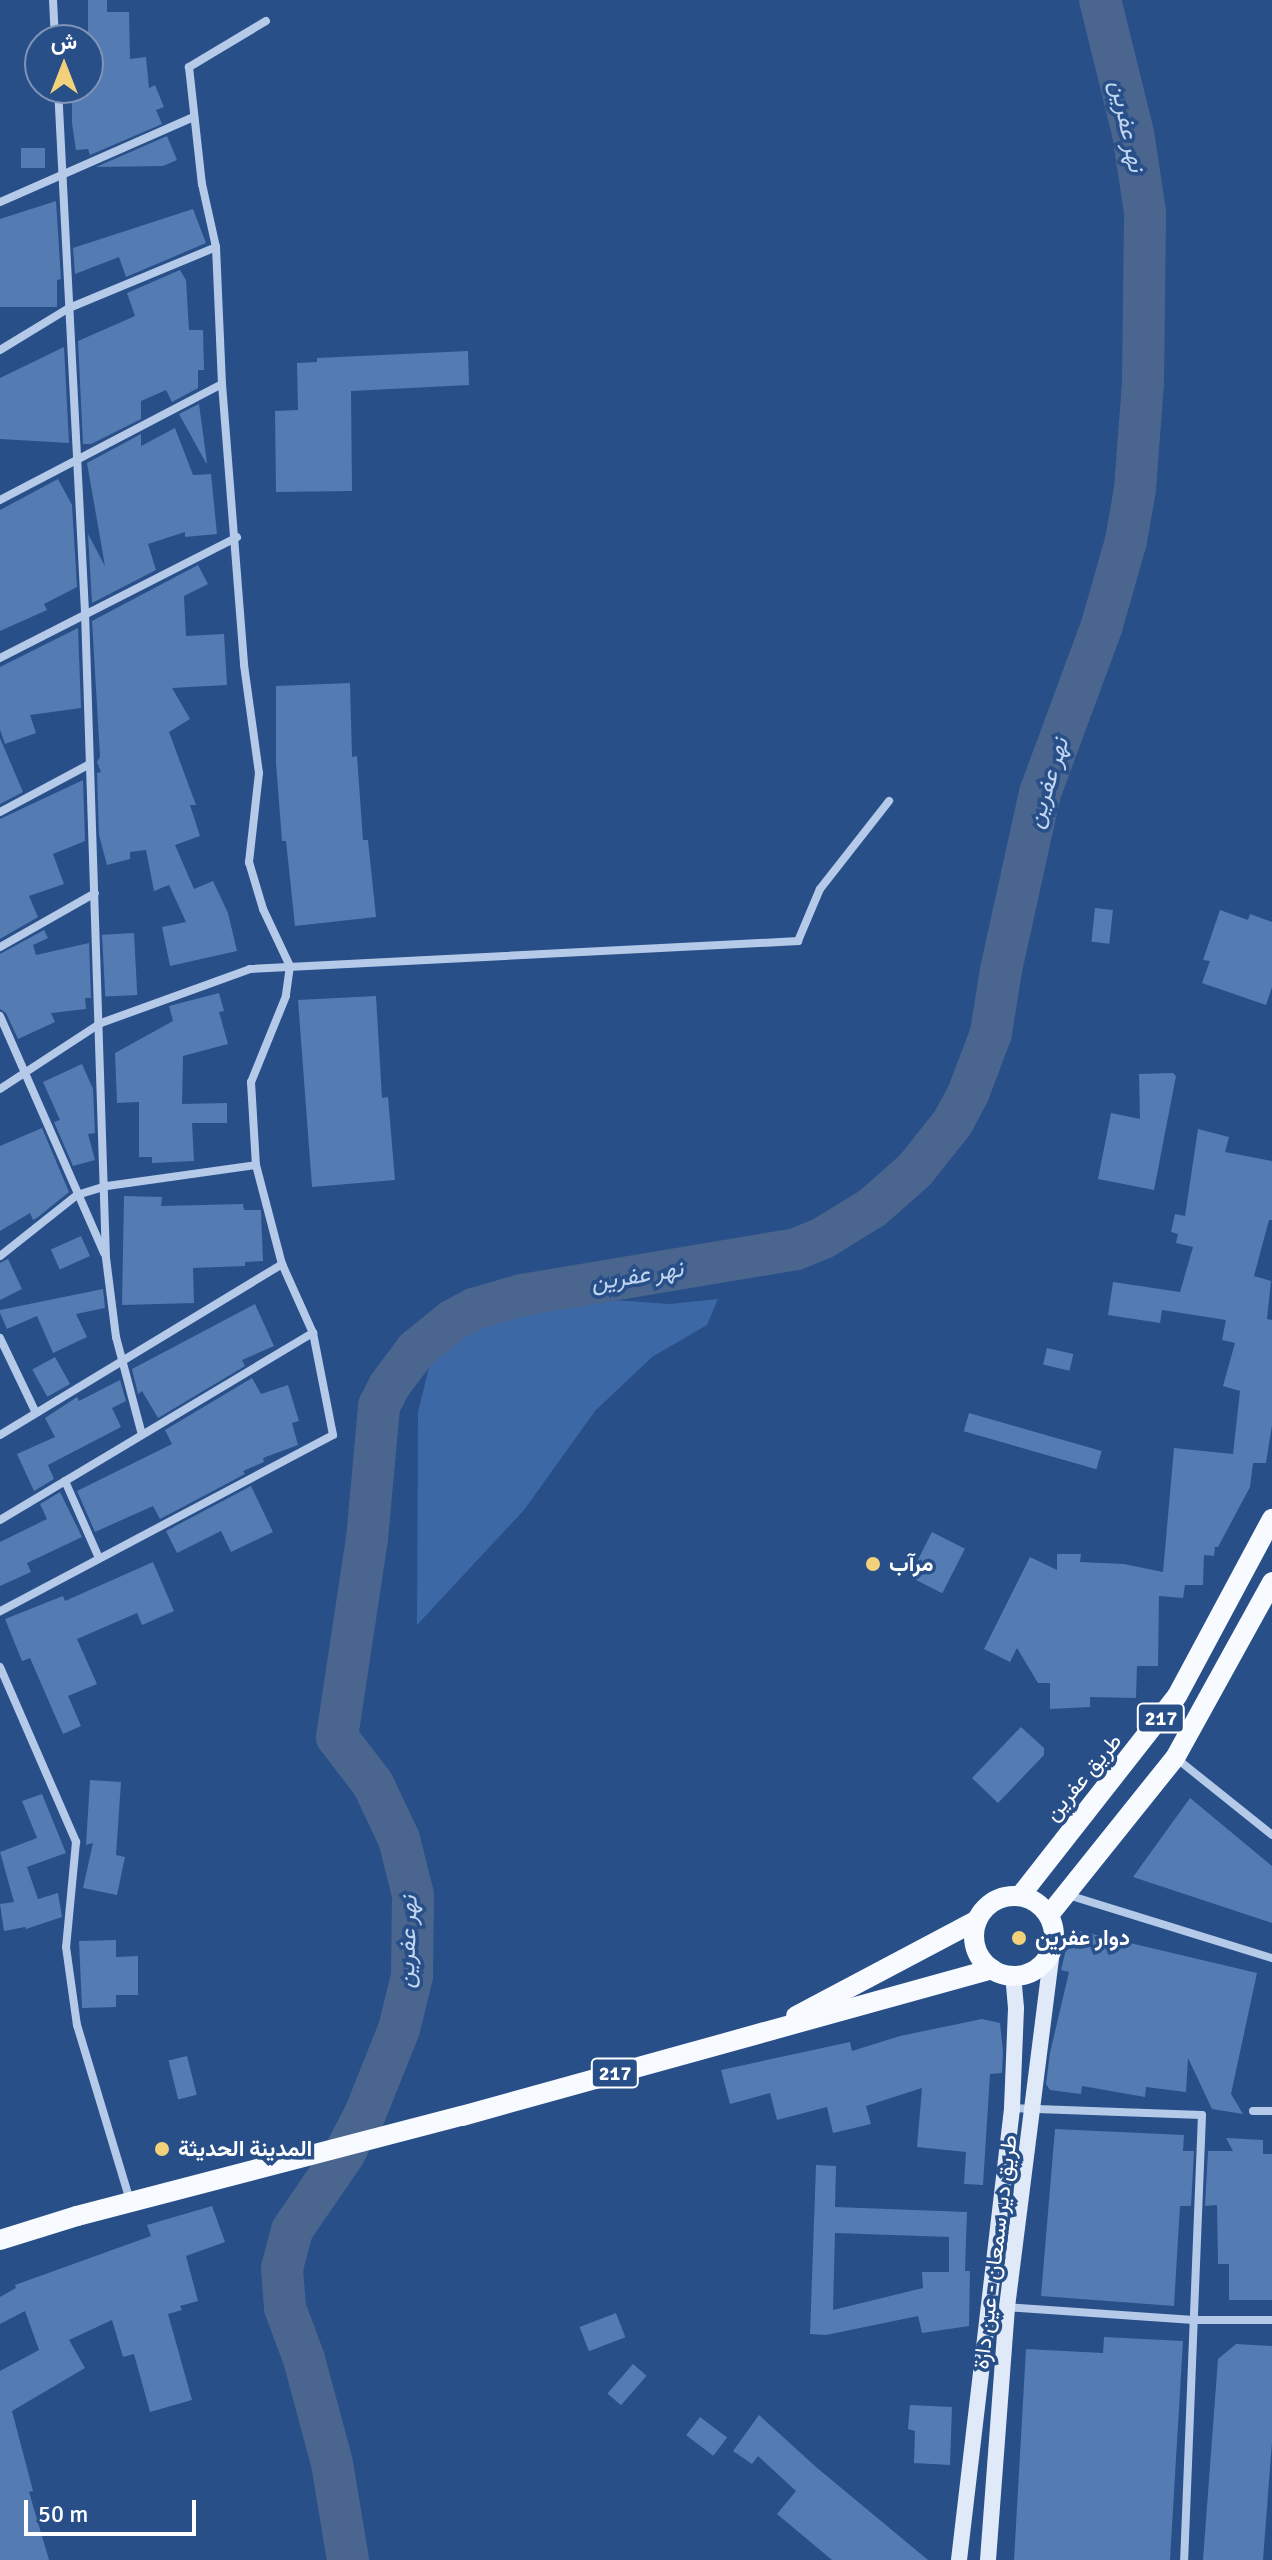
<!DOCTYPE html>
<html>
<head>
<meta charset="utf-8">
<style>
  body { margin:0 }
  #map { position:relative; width:1272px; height:2560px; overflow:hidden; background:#284f88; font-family:Signika,Vazirmatn,sans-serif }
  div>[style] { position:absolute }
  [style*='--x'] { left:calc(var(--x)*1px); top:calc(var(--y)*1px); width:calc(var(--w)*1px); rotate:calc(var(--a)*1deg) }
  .green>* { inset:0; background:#3c68a5 }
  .river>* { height:42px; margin:-21px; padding:0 21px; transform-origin:21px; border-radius:21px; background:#4a668f }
  .building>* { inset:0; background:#547bb2; transform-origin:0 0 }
  .street>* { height:8px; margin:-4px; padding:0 4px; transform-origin:4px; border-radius:4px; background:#b5cae9 }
  .secondary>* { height:16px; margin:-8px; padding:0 8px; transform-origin:8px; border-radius:8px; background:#dfe9f8 }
  .primary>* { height:20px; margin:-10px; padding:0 10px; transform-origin:10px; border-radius:10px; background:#f7fafe }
  .primary>.ring { margin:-10px; padding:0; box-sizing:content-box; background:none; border:20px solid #f7fafe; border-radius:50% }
  .dots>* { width:22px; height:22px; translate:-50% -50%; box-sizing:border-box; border:4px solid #284f88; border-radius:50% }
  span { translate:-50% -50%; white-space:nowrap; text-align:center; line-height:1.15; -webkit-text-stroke:7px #284f88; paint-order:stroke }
  .shield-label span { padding:2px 6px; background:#284f88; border:2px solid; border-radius:6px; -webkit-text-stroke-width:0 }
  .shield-label { font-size:20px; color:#fff; font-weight:700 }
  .poi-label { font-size:22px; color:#fff; font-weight:700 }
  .left { translate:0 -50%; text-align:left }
  .street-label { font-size:22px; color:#fff }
  .water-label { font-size:24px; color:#c0d5f0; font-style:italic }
  .north { position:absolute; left:24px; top:24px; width:80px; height:80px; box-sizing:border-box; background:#284f88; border:2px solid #7e95b8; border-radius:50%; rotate:0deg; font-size:22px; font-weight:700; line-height:32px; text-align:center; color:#fff }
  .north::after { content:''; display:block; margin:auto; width:28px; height:36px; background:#f1d27b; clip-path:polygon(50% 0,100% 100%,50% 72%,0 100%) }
  .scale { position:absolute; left:24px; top:2500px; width:172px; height:36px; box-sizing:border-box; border:4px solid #fff; border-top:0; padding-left:10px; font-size:24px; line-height:28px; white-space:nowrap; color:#fff; -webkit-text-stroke:6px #284f88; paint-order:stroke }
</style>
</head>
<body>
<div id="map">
  <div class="green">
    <i style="clip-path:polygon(718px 1299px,707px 1325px,652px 1357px,595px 1411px,524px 1510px,417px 1625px,418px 1412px,431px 1359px,475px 1315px,614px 1300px,670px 1304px)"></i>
  </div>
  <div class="river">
    <i style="--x:348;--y:2560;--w:98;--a:-99.4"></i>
    <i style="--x:332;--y:2463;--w:108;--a:-105.1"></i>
    <i style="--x:304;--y:2359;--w:54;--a:-110.4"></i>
    <i style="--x:285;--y:2308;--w:40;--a:-94.3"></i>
    <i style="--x:282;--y:2268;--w:39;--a:-75"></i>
    <i style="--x:292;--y:2230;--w:92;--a:-55.6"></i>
    <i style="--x:344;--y:2154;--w:45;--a:-62.3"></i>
    <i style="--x:365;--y:2114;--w:92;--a:-68.2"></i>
    <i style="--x:399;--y:2029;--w:55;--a:-76.2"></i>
    <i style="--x:412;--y:1976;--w:81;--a:-89.3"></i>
    <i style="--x:413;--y:1895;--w:58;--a:-104"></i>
    <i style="--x:399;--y:1839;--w:61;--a:-115.3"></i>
    <i style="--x:373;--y:1784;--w:59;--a:-127.5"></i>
    <i style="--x:337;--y:1737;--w:200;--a:-81.4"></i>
    <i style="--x:367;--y:1539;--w:134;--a:-84.8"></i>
    <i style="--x:379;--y:1406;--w:22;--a:-63"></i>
    <i style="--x:389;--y:1386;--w:45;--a:-53.1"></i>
    <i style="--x:416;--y:1350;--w:48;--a:-39"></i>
    <i style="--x:453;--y:1320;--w:24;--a:-28"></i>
    <i style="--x:474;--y:1309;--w:50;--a:-16.3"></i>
    <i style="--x:522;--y:1295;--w:278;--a:-9.5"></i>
    <i style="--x:796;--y:1249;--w:29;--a:-22"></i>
    <i style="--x:823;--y:1238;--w:57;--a:-31.5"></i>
    <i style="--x:872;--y:1208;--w:57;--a:-41.5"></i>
    <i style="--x:915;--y:1170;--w:61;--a:-51.6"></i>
    <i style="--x:953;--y:1122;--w:32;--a:-62"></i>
    <i style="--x:968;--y:1094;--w:65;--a:-69.3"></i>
    <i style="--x:991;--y:1033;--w:64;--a:-81"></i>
    <i style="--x:1001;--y:970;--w:181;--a:-77.6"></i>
    <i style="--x:1040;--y:793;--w:179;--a:-69.7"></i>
    <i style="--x:1102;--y:625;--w:87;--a:-74.1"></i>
    <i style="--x:1126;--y:541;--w:53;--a:-80.2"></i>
    <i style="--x:1135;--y:489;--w:107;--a:-85.7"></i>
    <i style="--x:1143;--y:382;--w:170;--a:-89.3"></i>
    <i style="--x:1145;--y:212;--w:80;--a:-98.6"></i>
    <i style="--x:1133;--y:133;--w:137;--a:-103.9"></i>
  </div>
  <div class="building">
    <i style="clip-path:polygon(88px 0,107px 0,107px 12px,129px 12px,130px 59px,146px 57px,149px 88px,155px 85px,164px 107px,156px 110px,162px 124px,90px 155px,88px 149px,76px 150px,72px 123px,72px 88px,88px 88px)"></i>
    <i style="clip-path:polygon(167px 136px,177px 160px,163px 166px,96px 167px)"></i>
    <i style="left:45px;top:148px;width:20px;height:24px;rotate:90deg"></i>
    <i style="clip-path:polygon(56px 201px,61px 279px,57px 280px,57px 307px,0 307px,0 219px)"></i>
    <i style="clip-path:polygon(193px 209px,206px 243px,126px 277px,119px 257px,75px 274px,73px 248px)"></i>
    <i style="clip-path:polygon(180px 270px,186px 280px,189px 330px,203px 330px,204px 370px,198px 370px,198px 388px,172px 402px,166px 390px,141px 401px,141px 419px,91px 444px,83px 444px,78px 341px,135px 316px,127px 293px)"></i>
    <i style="clip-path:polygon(64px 347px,69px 443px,0 439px,0 378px)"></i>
    <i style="clip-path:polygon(468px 351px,469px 385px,351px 391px,352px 491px,276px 492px,275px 411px,298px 410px,297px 363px,317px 362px,317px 358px)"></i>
    <i style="clip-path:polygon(199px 404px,207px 463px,206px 463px,179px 414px)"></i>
    <i style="clip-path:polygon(175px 428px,193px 475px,211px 474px,217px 534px,185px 537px,185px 532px,148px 544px,156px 570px,92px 603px,88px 534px,105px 566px,87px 463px,141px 434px,141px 446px)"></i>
    <i style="clip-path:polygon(58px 479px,72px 505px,77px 587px,44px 604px,47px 610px,0 631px,0 510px)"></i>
    <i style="clip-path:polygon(198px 565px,208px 584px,184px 596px,186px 636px,224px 634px,227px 685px,172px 688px,190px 719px,169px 732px,196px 805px,190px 805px,200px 836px,175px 845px,194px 889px,213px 881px,228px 913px,237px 951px,170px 966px,162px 927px,186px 922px,169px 885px,154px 891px,146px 850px,130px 852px,130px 859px,107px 865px,99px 835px,97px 773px,101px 772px,97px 762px,100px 757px,92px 621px)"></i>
    <i style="clip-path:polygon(78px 628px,81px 708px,30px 715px,36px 733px,5px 744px,0 730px,0 667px)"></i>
    <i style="clip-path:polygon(350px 683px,352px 757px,357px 756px,363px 840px,368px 840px,376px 917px,295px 926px,286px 841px,282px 841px,276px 763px,276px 686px)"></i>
    <i style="clip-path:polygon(0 738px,23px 792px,0 804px)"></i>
    <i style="clip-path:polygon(83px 780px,85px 841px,53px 854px,64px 884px,29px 896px,38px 917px,0 939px,0 819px)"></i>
    <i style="left:1095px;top:908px;width:18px;height:34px;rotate:6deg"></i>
    <i style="clip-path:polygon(1220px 910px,1248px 920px,1250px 914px,1272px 922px,1272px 987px,1266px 1005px,1202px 983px,1210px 961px,1203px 960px)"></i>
    <i style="clip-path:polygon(44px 930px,48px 938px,33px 945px,36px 955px,89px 943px,91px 998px,85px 998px,86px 1009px,51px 1013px,55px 1022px,18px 1039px,6px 1013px,0 1009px,0 954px)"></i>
    <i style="left:134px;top:933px;width:62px;height:32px;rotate:87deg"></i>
    <i style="clip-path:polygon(219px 993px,224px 1011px,219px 1012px,228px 1044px,183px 1056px,182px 1104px,227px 1103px,227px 1123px,192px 1123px,194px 1161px,152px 1163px,152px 1157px,139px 1157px,139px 1102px,117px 1103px,115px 1053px,173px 1021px,169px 1006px)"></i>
    <i style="clip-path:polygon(376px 996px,382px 1098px,388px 1097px,395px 1180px,312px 1187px,298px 1000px)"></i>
    <i style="clip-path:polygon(82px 1064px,93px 1089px,95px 1133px,88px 1134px,95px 1160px,73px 1166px,54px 1122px,60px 1120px,43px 1082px)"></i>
    <i style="clip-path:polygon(1173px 1073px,1176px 1076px,1154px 1190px,1098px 1179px,1111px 1113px,1140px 1119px,1139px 1074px)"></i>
    <i style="clip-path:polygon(42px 1128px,69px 1192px,38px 1217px,33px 1220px,30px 1213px,0 1231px,0 1146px)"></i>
    <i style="clip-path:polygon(1198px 1129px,1229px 1137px,1225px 1152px,1272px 1161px,1272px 1220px,1269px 1220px,1254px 1276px,1271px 1281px,1267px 1319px,1272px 1320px,1272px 1425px,1266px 1463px,1253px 1463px,1250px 1487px,1218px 1547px,1215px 1547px,1214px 1556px,1204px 1555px,1203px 1585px,1185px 1585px,1183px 1598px,1159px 1596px,1158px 1666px,1137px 1666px,1136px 1698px,1090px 1697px,1090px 1707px,1050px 1709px,1050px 1683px,1038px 1683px,1017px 1648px,1010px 1662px,984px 1649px,1030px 1557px,1057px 1570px,1057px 1554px,1081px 1554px,1080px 1562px,1124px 1564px,1163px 1572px,1174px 1448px,1233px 1454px,1240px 1391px,1223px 1386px,1235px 1343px,1222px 1340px,1226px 1320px,1162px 1310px,1160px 1323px,1108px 1315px,1113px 1282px,1180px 1292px,1193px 1247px,1176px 1243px,1178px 1234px,1171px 1232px,1175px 1214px,1185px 1216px)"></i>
    <i style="clip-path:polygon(124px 1196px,162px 1197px,161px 1206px,243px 1204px,244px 1210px,261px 1210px,263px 1261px,245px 1262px,245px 1266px,193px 1268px,194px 1303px,122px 1305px)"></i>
    <i style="left:81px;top:1236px;width:22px;height:33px;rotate:66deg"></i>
    <i style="clip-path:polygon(8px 1259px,22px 1289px,0 1300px,0 1263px)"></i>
    <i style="clip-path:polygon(103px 1289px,105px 1308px,76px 1314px,87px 1337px,53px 1353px,37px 1316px,7px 1329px,0 1313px,0 1310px)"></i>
    <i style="clip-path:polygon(255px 1304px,274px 1346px,242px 1360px,245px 1366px,158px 1418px,142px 1391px,138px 1394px,132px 1369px)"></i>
    <i style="left:1047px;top:1348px;width:27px;height:17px;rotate:13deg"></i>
    <i style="left:55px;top:1357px;width:31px;height:26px;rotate:61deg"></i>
    <i style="clip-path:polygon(252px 1378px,261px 1394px,288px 1385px,299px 1421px,292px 1423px,298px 1445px,263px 1458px,264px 1462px,243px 1471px,245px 1474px,160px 1519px,153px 1506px,95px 1532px,77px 1491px,172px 1444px,165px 1430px)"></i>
    <i style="clip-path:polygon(120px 1380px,126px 1401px,112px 1408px,121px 1427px,48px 1465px,54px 1479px,34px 1491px,17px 1454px,55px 1437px,45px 1418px,77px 1397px,79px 1401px)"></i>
    <i style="left:969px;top:1413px;width:138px;height:19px;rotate:16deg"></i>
    <i style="clip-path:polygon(251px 1486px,273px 1532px,231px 1552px,221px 1531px,177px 1553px,166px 1531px)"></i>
    <i style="clip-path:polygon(60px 1492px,82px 1537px,27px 1563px,31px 1572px,0 1586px,0 1542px,47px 1519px,40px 1504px)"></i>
    <i style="left:932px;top:1532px;width:37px;height:50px;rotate:27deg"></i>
    <i style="clip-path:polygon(153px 1562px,174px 1611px,142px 1625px,137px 1613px,77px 1639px,97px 1684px,68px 1696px,81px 1726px,63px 1734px,30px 1658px,22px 1661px,5px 1619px,63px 1596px,65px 1601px)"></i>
    <i style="clip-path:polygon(1021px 1727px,1044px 1748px,1044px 1755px,998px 1803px,972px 1778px)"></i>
    <i style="clip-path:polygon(90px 1780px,121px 1782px,116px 1855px,125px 1857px,117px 1895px,83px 1888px,93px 1843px,86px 1845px)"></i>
    <i style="clip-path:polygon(42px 1794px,66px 1853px,27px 1867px,38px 1899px,58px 1893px,62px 1917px,26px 1929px,25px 1927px,4px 1931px,0 1904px,14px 1902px,0 1852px,37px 1838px,22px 1801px)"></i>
    <i style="clip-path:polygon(1190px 1798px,1272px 1866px,1272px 1923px,1133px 1877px)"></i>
    <i style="clip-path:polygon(1071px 1929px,1257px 1973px,1231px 2094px,1243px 2114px,1212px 2109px,1188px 2058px,1186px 2092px,1146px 2087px,1145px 2097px,1082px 2086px,1081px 2094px,1050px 2090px,1046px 2084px,1050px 2053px,1069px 1972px,1061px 1970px)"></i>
    <i style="clip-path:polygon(116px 1940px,116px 1957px,138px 1956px,138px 1995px,116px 1995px,116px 2007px,82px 2008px,79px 1941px)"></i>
    <i style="clip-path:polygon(982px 2019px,1000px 2023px,1003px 2052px,1002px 2073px,990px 2074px,983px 2185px,964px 2184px,966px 2152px,917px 2147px,922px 2088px,866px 2106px,871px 2124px,833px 2133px,827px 2107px,777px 2120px,770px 2093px,730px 2104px,721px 2070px,850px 2042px,852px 2051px,900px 2036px)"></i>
    <i style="left:187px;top:2056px;width:40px;height:19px;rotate:76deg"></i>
    <i style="clip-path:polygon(1055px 2129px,1184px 2135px,1183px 2151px,1194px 2151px,1191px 2206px,1180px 2206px,1174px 2306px,1041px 2296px)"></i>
    <i style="clip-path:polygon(1226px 2138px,1263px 2140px,1263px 2154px,1272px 2154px,1272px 2300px,1229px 2300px,1229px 2264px,1218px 2264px,1217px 2205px,1205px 2206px,1208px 2151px,1233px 2151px)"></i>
    <i style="clip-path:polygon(evenodd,816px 2165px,836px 2166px,835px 2207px,967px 2212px,965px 2271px,970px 2271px,969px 2326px,922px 2333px,918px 2316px,826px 2335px,810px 2334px,816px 2165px,835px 2233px,949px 2237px,949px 2272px,922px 2272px,923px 2288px,833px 2310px,835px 2233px)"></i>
    <i style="clip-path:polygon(212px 2206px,225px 2242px,186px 2256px,198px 2301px,180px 2306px,182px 2310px,168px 2314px,192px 2400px,150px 2412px,134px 2354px,123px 2357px,112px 2320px,69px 2340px,85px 2368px,12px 2411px,33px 2491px,29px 2492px,49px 2560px,0 2560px,0 2371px,39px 2350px,25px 2311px,0 2324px,0 2297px,16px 2288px,15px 2285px,151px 2236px,147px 2225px)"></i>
    <i style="left:616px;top:2313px;width:26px;height:39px;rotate:69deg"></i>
    <i style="clip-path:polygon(1104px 2337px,1183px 2341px,1170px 2560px,1014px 2560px,1026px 2349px,1103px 2353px)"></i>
    <i style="clip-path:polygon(1236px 2344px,1272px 2346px,1272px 2442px,1263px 2560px,1203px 2560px,1218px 2359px)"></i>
    <i style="left:633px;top:2364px;width:18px;height:39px;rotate:41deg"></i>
    <i style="clip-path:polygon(910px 2405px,952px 2407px,950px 2465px,914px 2463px,915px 2431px,908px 2429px)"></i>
    <i style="clip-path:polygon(759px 2415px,816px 2467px,928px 2560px,832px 2560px,777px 2514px,796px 2491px,758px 2456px,752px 2464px,733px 2451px)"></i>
    <i style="left:700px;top:2417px;width:34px;height:23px;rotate:37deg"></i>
  </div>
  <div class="street">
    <i style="--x:53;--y:0;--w:40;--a:87.1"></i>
    <i style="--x:266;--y:21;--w:90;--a:149.1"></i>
    <i style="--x:189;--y:67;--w:118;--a:83.7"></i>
    <i style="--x:202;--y:184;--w:65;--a:77.5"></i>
    <i style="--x:216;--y:247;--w:137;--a:87.5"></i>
    <i style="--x:222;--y:384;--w:282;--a:85.5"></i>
    <i style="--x:244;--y:665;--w:109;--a:82.1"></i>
    <i style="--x:259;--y:773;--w:90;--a:96.4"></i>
    <i style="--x:249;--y:862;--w:49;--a:73.4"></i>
    <i style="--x:263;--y:909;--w:63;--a:64.7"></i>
    <i style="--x:290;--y:966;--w:30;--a:98"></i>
    <i style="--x:286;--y:996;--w:93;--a:112.1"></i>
    <i style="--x:251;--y:1082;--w:83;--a:86.6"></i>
    <i style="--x:256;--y:1165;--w:102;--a:75.3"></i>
    <i style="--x:282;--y:1264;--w:76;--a:65.8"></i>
    <i style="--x:58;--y:88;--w:525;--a:87.05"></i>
    <i style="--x:85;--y:612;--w:646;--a:88.14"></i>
    <i style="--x:106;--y:1258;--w:80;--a:82.8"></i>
    <i style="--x:116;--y:1337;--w:101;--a:75.1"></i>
    <i style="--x:0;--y:202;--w:212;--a:-23.7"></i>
    <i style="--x:0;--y:350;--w:81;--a:-31.3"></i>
    <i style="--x:69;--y:308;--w:159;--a:-22.5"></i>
    <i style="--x:0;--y:500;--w:250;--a:-27.6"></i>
    <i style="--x:0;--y:658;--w:266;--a:-27"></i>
    <i style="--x:0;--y:812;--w:100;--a:-28.1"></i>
    <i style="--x:0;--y:947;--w:109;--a:-29.6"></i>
    <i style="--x:0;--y:1016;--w:259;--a:66.3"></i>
    <i style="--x:0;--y:1089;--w:121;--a:-33.2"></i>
    <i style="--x:101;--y:1023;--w:158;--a:-19.9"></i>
    <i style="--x:250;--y:969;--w:549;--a:-2.92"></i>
    <i style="--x:798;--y:941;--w:56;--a:-67.1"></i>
    <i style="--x:820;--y:889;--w:112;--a:-51.9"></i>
    <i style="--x:0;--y:1256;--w:98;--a:-38.4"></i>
    <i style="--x:77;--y:1195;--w:31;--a:-17"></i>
    <i style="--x:107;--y:1186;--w:150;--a:-8"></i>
    <i style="--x:0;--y:1338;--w:83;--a:64.4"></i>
    <i style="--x:0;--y:1435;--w:330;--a:-31.2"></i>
    <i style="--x:65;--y:1481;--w:84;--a:66.2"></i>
    <i style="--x:0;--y:1520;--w:365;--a:-30.9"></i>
    <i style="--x:313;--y:1333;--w:104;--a:78.9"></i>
    <i style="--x:333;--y:1435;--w:377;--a:152.1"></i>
    <i style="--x:0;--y:1667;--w:191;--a:66.5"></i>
    <i style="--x:76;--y:1842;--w:105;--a:95.4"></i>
    <i style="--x:66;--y:1947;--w:79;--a:82"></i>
    <i style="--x:77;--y:2025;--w:184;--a:73.2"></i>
    <i style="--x:1176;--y:1758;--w:123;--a:38.7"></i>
    <i style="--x:1068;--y:1895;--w:214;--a:17.2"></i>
    <i style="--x:1012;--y:2108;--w:190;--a:2.1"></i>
    <i style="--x:1202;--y:2115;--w:445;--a:92.3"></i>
    <i style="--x:1253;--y:2111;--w:19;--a:0"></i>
    <i style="--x:1004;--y:2307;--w:190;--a:3.9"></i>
    <i style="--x:1194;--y:2320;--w:78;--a:0"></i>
  </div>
  <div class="secondary">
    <i style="--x:959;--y:2560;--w:455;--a:-83.3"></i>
    <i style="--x:1012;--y:2108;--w:100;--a:-87.7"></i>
    <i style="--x:1016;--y:2008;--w:32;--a:-95"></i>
    <i style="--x:988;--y:2560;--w:254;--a:-85.7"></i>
    <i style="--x:1007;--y:2307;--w:361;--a:-82.8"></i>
  </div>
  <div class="primary">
    <i style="--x:1020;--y:1896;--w:254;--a:-51.9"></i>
    <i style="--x:1177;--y:1696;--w:201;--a:-61.8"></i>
    <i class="ring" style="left:974px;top:1896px;width:60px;height:60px"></i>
    <i style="--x:1049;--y:1915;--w:201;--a:-51.3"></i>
    <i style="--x:1175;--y:1758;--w:201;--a:-61.1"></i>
    <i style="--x:796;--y:2016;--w:205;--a:-27.9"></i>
    <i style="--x:0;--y:2240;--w:81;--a:-17.3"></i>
    <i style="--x:77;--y:2216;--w:398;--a:-14.6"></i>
    <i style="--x:462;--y:2116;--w:550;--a:-15.5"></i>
  </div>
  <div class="dots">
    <i style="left:873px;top:1564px;background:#f1d27b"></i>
    <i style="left:1019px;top:1938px;background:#f1d27b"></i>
    <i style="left:162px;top:2149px;background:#f1d27b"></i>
  </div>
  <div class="shield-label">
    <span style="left:1161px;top:1718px">217</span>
    <span style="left:615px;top:2073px">217</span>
  </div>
  <div class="poi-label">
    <span class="left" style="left:889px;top:1564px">مرآب</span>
    <span class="left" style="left:1035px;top:1938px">دوار عفرين</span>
    <span class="left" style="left:178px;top:2149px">المدينة الحديثة</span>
  </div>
  <div class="street-label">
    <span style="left:1083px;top:1777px;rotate:-50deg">طريق عفرين</span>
    <span style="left:995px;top:2252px;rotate:-83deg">طريق دير سمعان - عين دارة</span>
  </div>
  <div class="water-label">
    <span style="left:1127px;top:126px;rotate:78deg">نهر عفرين</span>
    <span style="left:1048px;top:783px;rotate:-73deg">نهر عفرين</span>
    <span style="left:637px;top:1276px;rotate:-9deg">نهر عفرين</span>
    <span style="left:408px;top:1942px;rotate:-88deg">نهر عفرين</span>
  </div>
  <div class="north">ش</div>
  <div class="scale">50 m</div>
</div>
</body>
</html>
